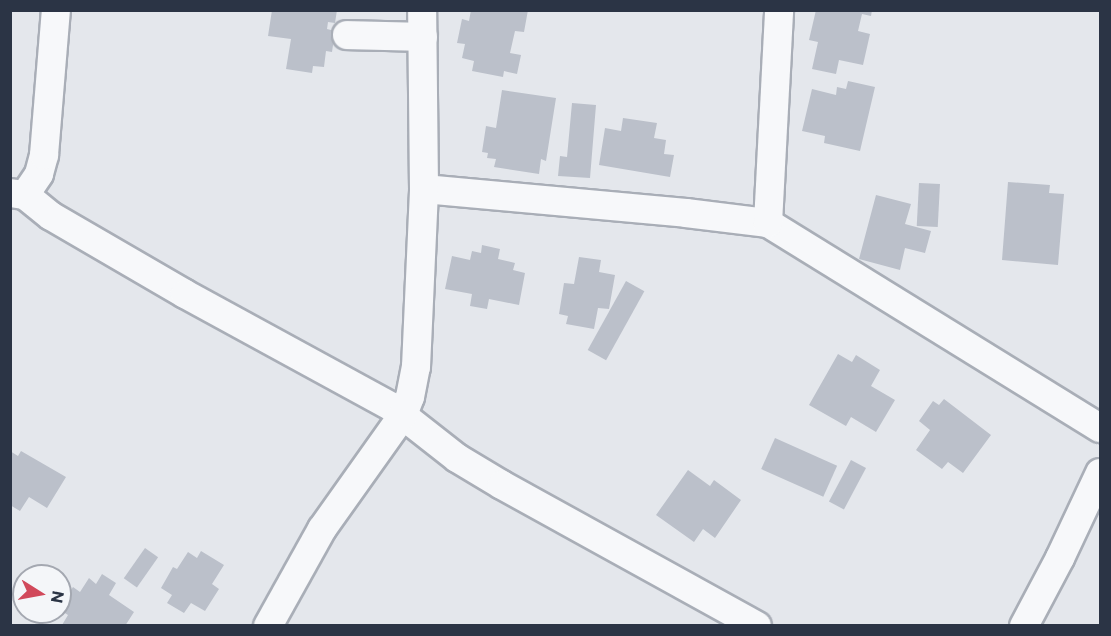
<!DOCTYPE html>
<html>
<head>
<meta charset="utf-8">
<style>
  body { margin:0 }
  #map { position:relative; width:1111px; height:636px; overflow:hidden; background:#e4e7ec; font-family:Commissioner,sans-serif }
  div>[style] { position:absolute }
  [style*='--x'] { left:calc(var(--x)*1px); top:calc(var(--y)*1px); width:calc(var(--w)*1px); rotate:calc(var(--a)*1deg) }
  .building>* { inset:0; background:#bbc0ca; transform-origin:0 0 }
  .roads { filter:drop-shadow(2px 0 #a9aeb7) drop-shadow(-2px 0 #a9aeb7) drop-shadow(0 2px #a9aeb7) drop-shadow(0 -2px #a9aeb7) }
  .minor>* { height:28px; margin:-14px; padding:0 14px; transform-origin:14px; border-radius:14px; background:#f7f8fa }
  span { translate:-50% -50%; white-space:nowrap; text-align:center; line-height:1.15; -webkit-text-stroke:6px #f4f6f9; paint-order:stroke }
  .frame { position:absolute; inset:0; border:12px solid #2b3445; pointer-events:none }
  .north { position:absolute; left:12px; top:564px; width:60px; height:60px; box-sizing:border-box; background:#f4f6f9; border:2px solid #a4a8b1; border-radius:50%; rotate:101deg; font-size:16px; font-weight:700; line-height:24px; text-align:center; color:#2b3445 }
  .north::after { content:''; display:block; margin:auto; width:21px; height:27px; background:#d1495b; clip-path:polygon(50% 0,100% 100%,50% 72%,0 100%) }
</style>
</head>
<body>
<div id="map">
  <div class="building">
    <i style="clip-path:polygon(272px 10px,337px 10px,335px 23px,328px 22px,327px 29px,335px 31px,332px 52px,326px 51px,324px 67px,313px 66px,312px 73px,286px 69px,291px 39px,268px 36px)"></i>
    <i style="clip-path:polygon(471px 10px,528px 10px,524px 32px,515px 31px,510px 53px,521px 55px,517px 74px,504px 71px,503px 77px,472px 71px,474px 61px,462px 58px,465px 44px,457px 43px,462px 19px,469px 21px)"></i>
    <i style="clip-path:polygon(816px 10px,872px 10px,871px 16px,862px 14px,858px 31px,870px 34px,863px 65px,839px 60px,836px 74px,812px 69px,818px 42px,809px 40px)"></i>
    <i style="clip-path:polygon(848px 81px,875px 87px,860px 151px,824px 143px,825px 136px,802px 131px,812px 89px,836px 95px,837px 87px,846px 89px)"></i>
    <i style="clip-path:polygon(502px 90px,556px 98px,546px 161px,541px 159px,539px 174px,494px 167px,496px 159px,487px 158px,488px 153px,482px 152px,486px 126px,496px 128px)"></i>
    <i style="clip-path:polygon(572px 103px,596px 105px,590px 178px,558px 176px,560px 156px,567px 157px)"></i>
    <i style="clip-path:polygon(623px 118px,657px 123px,654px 138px,666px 140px,664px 154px,674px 155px,670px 177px,599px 165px,605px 128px,621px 131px)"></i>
    <i style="clip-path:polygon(1008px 182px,1050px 185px,1049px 193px,1064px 194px,1058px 265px,1002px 260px)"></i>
    <i style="left:919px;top:183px;width:21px;height:43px;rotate:3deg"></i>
    <i style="clip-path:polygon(876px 195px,911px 204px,905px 224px,931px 231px,925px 253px,905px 248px,900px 270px,859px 259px)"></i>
    <i style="clip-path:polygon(482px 245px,500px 249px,498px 259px,515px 263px,513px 270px,525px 273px,519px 305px,489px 299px,487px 309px,470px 306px,472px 294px,445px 289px,452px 256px,470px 260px,472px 251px,481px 253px)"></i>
    <i style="clip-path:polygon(579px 257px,601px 260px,599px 272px,615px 275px,609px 309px,598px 308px,594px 329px,566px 324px,568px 316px,559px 314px,564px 283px,574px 284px)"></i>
    <i style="left:626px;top:281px;width:21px;height:79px;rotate:29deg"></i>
    <i style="clip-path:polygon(838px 354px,852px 362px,856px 355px,880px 370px,871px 386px,895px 400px,876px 432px,851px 417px,846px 426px,809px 405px)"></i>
    <i style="clip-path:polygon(944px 399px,991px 435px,963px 473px,948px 462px,942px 469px,916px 450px,930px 430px,919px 421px,933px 401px,939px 405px)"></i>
    <i style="left:775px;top:438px;width:68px;height:34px;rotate:24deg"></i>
    <i style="clip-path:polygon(10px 451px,18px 456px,21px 451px,66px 477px,47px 508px,29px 497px,20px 511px,10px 505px)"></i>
    <i style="left:851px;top:460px;width:17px;height:47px;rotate:28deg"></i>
    <i style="clip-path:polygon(688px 470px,710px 486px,714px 480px,741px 500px,715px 538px,703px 529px,694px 542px,656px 515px)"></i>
    <i style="left:145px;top:548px;width:16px;height:37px;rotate:35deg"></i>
    <i style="clip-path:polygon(201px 551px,224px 565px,212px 584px,219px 589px,205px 611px,191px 603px,184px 613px,167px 603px,172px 595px,161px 588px,173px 567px,177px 569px,188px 552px,197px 558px)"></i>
    <i style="clip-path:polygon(102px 574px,116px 583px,109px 595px,134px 612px,125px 626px,62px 625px,68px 615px,60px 610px,60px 606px,73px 587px,80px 592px,89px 578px,96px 584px)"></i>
  </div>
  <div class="roads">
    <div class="minor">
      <i style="--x:347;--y:35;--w:76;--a:1.5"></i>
      <i style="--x:424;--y:189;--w:263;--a:5.2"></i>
      <i style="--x:686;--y:213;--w:83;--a:7"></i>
      <i style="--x:768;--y:223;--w:390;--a:31.7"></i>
      <i style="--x:10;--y:193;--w:15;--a:8"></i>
      <i style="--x:25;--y:195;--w:33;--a:39"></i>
      <i style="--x:51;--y:216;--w:155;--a:30.2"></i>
      <i style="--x:185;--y:294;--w:236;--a:28.6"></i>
      <i style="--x:392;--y:407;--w:83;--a:38.1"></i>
      <i style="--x:457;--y:458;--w:52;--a:31"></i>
      <i style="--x:502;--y:485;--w:291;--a:28.9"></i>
      <i style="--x:25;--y:195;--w:25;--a:-56"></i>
      <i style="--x:39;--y:174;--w:20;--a:-75"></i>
      <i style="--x:44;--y:155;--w:145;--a:-85.3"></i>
      <i style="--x:768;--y:223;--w:213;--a:-87"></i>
      <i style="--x:268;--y:626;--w:111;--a:-60.9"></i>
      <i style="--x:322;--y:529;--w:140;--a:-54.6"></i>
      <i style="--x:403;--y:415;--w:19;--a:-69"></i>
      <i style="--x:410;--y:397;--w:31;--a:-79"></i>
      <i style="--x:416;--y:367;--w:178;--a:-87.4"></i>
      <i style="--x:424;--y:189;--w:179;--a:-90.6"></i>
      <i style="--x:1024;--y:626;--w:77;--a:-62.1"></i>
      <i style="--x:1060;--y:558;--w:94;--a:-64.8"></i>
    </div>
  </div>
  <div class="frame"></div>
  <div class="north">N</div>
</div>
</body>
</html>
